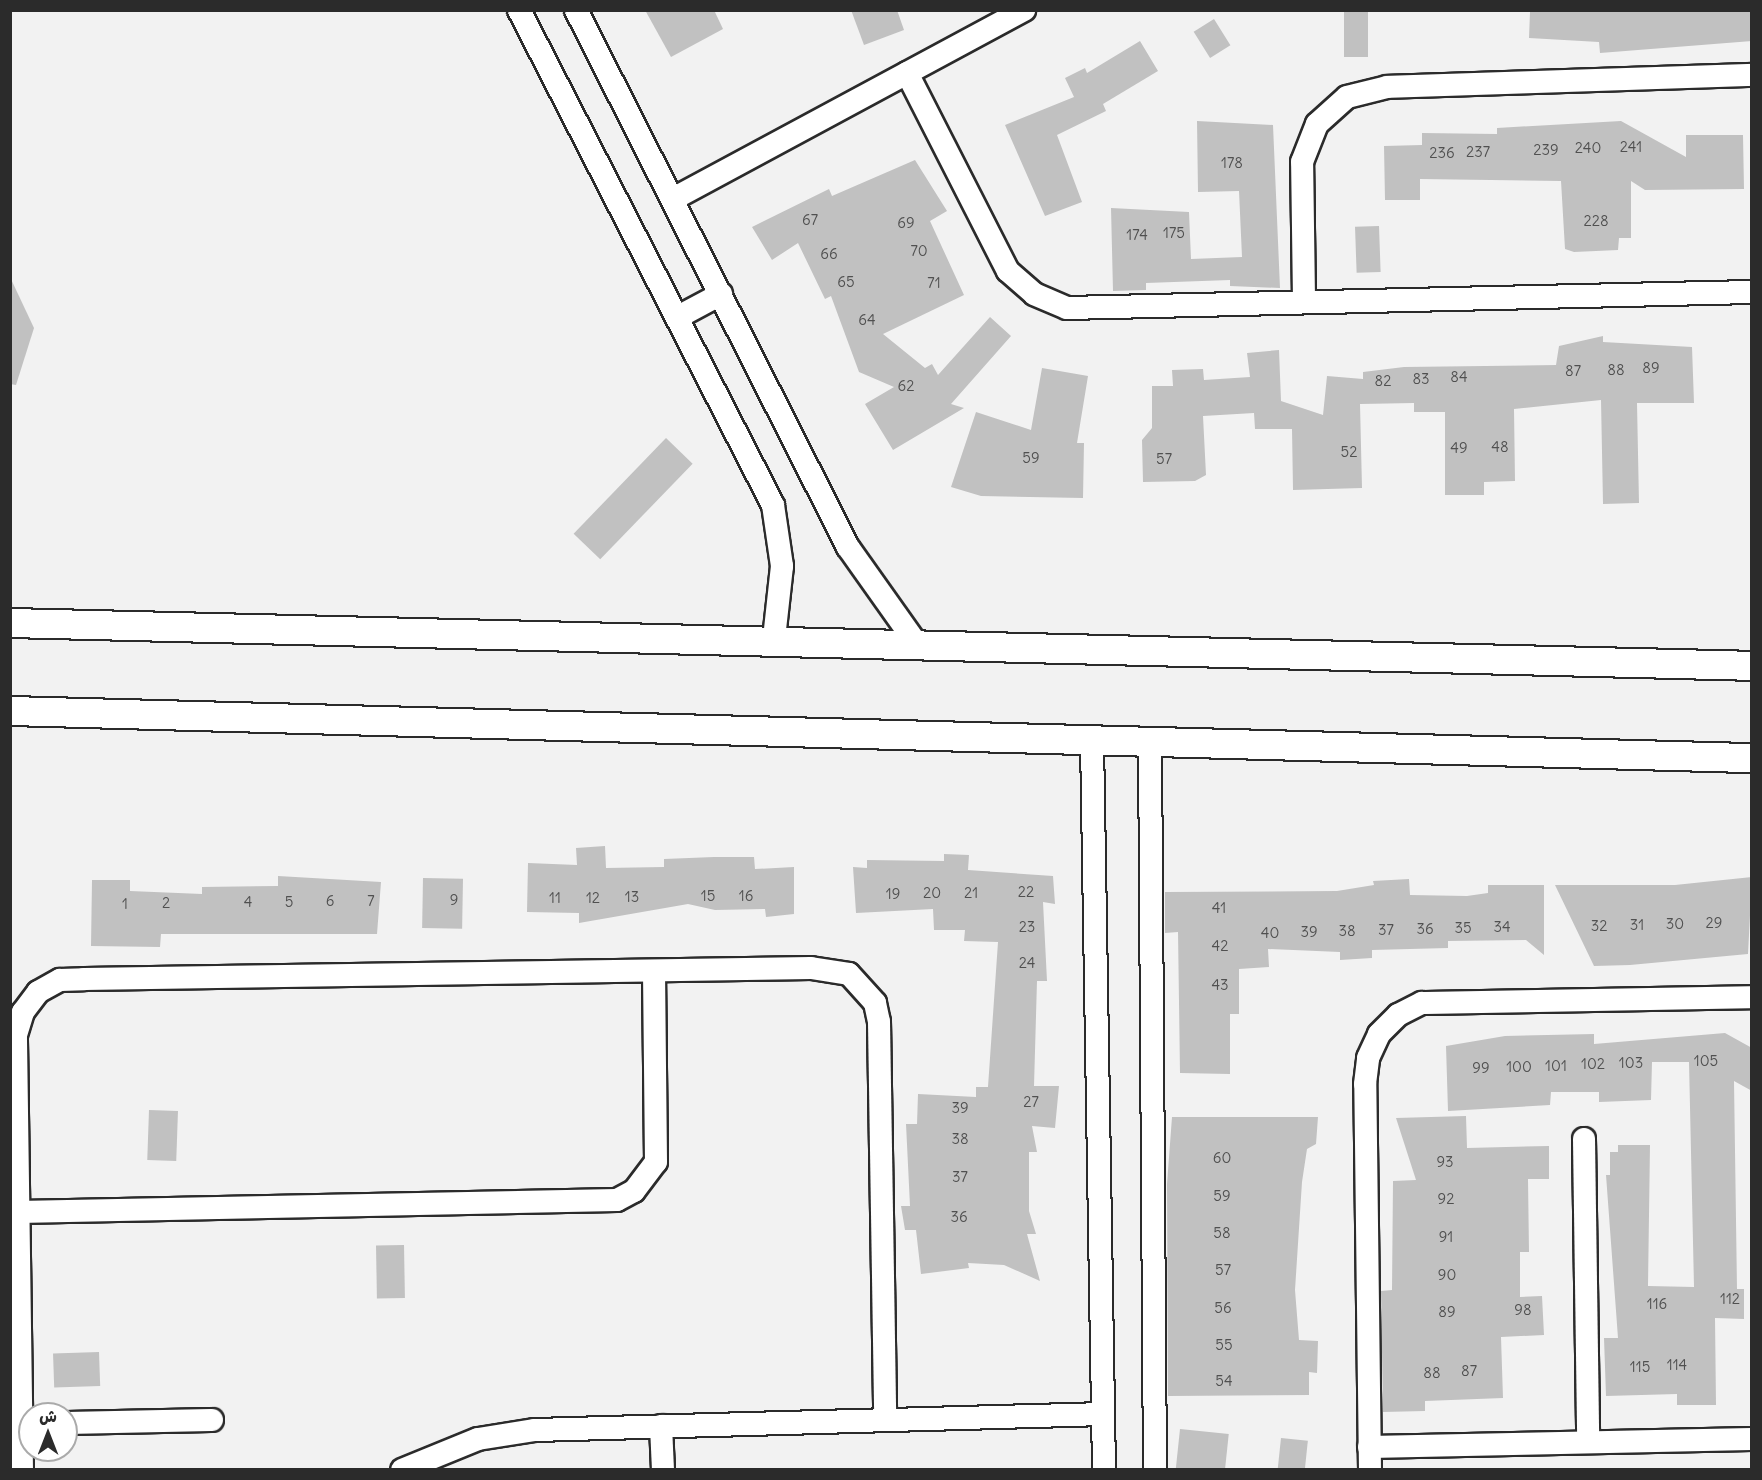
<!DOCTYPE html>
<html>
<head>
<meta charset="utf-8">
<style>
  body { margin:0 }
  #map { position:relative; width:1762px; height:1480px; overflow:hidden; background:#f2f2f2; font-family:Delius,"Playpen Sans Arabic",sans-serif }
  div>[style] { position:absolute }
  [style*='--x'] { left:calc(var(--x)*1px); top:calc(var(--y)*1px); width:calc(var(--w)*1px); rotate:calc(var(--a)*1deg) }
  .building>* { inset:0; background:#c1c1c1; transform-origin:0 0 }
  .roads { filter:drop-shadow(2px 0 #2b2b2b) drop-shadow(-2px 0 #2b2b2b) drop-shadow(0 2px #2b2b2b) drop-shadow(0 -2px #2b2b2b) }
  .minor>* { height:22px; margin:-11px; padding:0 11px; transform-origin:11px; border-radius:11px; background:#fff }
  .tertiary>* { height:28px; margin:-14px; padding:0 14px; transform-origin:14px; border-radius:14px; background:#fff }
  span { translate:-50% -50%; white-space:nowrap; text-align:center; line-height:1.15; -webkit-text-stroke:4.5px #fff; paint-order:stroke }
  .number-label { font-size:15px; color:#505050 }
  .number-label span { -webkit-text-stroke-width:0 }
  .frame { position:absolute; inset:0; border:12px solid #2b2b2b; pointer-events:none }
  .north { position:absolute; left:18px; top:1402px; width:60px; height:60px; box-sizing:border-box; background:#fff; border:2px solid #aaa; border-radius:50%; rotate:0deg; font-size:16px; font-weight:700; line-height:24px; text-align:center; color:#2b2b2b }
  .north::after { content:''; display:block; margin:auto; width:21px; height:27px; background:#2b2b2b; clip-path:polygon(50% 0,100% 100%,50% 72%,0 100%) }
</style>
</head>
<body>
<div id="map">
  <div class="building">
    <i style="clip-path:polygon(645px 10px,714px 10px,723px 29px,671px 57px)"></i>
    <i style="clip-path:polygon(851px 10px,897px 10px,904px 30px,864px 45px)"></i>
    <i style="left:1344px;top:10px;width:24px;height:47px"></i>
    <i style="clip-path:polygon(1598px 10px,1752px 10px,1752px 41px,1600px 53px,1599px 42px,1529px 38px,1530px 12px)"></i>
    <i style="left:1214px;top:19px;width:31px;height:24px;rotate:58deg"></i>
    <i style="clip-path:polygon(1140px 41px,1158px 71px,1103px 104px,1106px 111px,1057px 135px,1082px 202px,1045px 216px,1005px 125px,1074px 97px,1065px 78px,1085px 68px,1087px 73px)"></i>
    <i style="clip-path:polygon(1197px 121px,1273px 125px,1280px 288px,1230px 286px,1230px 280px,1146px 283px,1146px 290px,1113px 291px,1111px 208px,1189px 212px,1191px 259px,1242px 257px,1239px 191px,1198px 192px)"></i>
    <i style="clip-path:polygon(1621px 121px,1686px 157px,1686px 135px,1743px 135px,1744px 189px,1645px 190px,1631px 181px,1631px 238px,1619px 238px,1618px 250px,1574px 252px,1565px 249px,1561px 181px,1420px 179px,1420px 200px,1385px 200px,1384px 146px,1422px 145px,1422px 133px,1497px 134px,1497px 128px)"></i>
    <i style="clip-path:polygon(915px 160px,947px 211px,930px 221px,964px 295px,883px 334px,925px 368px,932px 364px,938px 375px,990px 317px,1011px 336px,951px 404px,964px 408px,893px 450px,865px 404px,894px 387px,859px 372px,831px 296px,825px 299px,798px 243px,772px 260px,752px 227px,829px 189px,832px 196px)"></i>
    <i style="left:1379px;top:226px;width:46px;height:24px;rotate:88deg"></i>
    <i style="clip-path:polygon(10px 277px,34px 328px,16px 385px,10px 384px)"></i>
    <i style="clip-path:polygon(1603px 336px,1603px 342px,1692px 347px,1694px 403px,1637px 403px,1639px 503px,1603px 504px,1601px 400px,1514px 409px,1515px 481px,1484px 482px,1484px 495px,1445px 495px,1445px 412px,1414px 412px,1414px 403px,1360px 404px,1362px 488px,1293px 490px,1292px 429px,1255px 429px,1254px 413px,1203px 416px,1206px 475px,1195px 481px,1143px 482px,1142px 440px,1152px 428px,1152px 386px,1173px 386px,1172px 370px,1203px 369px,1204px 380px,1250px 377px,1247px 353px,1279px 350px,1281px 401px,1323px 415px,1327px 376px,1363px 379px,1363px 372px,1404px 367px,1556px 365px,1559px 346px)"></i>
    <i style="clip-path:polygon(1042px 368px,1088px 376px,1077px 443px,1084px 443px,1083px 498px,981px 496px,951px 487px,976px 412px,1031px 430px)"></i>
    <i style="left:666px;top:438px;width:37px;height:133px;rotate:44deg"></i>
    <i style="clip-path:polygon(605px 846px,606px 868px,664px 867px,664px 859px,714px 857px,754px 857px,755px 869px,794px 867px,794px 914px,766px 917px,765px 909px,715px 910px,688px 904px,579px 923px,579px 913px,527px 912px,528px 863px,577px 865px,576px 848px)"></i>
    <i style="clip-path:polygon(944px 854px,969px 855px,968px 870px,1053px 876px,1055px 904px,1043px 902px,1047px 981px,1037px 981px,1034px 1086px,1059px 1086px,1055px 1128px,1032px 1126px,1037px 1152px,1029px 1152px,1029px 1211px,1036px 1234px,1027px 1234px,1040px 1281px,1004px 1265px,968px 1263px,969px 1268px,921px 1274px,916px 1230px,905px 1230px,901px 1206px,910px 1206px,906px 1124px,917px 1124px,918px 1094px,976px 1097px,976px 1087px,988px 1087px,998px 942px,964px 941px,965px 930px,934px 930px,933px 909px,856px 913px,853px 867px,867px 868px,867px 860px,944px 861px)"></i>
    <i style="clip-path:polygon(278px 876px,381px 882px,377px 934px,161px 934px,160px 947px,91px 946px,92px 880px,130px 880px,130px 891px,202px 894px,202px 887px,278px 886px)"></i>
    <i style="clip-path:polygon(1752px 877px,1748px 954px,1630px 965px,1594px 966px,1555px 885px,1675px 885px)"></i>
    <i style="left:423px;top:878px;width:40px;height:50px;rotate:1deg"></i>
    <i style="clip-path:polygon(1409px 879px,1410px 895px,1467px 896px,1488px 893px,1488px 885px,1544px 885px,1544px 955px,1526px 940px,1448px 941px,1448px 948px,1372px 950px,1372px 958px,1340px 960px,1340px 952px,1268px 949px,1269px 967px,1239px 969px,1239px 1014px,1230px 1014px,1230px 1074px,1180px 1073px,1178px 932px,1165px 933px,1165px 892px,1337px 891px,1374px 885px,1373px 881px)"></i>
    <i style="clip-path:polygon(1725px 1033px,1752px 1048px,1752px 1091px,1734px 1081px,1737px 1289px,1744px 1289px,1744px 1319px,1715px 1318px,1716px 1405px,1677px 1405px,1677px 1394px,1606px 1396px,1604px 1338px,1618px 1338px,1606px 1175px,1610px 1175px,1610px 1152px,1618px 1152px,1618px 1145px,1650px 1145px,1648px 1286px,1694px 1287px,1689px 1062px,1652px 1062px,1651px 1100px,1599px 1102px,1599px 1092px,1551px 1092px,1550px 1105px,1448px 1111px,1446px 1046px,1505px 1036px,1594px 1034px,1594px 1044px)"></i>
    <i style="left:149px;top:1110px;width:29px;height:50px;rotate:2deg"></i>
    <i style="clip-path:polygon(1466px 1116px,1467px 1148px,1549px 1146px,1549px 1179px,1528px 1179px,1529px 1252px,1520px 1252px,1520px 1297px,1542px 1296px,1544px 1335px,1501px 1337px,1503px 1398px,1425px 1401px,1425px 1411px,1383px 1412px,1381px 1291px,1392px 1290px,1393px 1181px,1416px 1180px,1396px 1118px)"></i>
    <i style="clip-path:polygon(1172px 1117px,1318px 1117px,1316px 1144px,1307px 1149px,1302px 1182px,1295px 1290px,1299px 1340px,1318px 1341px,1317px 1373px,1309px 1372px,1309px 1395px,1168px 1396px,1167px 1184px)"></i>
    <i style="left:404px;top:1245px;width:53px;height:28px;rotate:89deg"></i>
    <i style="left:99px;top:1352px;width:34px;height:46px;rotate:88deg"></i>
    <i style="left:1180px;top:1429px;width:49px;height:41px;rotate:6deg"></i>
    <i style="left:1281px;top:1438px;width:27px;height:32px;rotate:6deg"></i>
  </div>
  <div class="roads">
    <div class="minor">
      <i style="--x:519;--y:10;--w:556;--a:62.84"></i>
      <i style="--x:773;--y:505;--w:62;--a:81.6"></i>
      <i style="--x:782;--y:566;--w:73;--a:96.3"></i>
      <i style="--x:576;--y:10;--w:602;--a:63.14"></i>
      <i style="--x:848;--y:547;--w:121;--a:54.7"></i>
      <i style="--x:907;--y:73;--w:222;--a:63"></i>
      <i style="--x:1008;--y:271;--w:35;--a:41"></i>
      <i style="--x:1034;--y:294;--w:36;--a:23"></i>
      <i style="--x:1067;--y:308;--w:685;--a:-1.34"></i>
      <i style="--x:673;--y:199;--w:399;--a:-28.3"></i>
      <i style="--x:1304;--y:299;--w:137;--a:-90.8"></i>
      <i style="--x:1302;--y:162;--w:41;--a:-68.5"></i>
      <i style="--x:1317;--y:124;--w:40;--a:-42"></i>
      <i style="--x:1347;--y:97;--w:41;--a:-14"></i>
      <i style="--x:1387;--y:87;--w:365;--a:-1.9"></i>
      <i style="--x:678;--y:317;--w:49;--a:-28.1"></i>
      <i style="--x:1092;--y:740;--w:730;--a:89.06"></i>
      <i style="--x:1150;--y:742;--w:728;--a:89.61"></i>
      <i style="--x:1584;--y:1139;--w:303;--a:89.2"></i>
      <i style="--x:18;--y:1212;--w:599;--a:-1.15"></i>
      <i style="--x:617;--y:1200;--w:19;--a:-28"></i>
      <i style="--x:634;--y:1191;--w:36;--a:-53"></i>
      <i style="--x:656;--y:1162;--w:191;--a:-90.6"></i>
      <i style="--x:66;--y:1423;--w:146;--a:-1.2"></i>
      <i style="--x:661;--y:1426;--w:44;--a:87.4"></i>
      <i style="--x:1369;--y:1447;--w:383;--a:-1.2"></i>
      <i style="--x:22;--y:1470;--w:435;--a:-90.8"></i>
      <i style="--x:16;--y:1035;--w:24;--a:-73"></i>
      <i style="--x:23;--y:1012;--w:25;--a:-53"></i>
      <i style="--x:38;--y:992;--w:25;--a:-29"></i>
      <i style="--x:60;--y:980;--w:24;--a:-2"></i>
      <i style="--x:84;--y:979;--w:727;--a:-0.87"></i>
      <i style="--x:811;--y:968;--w:38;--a:9"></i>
      <i style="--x:849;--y:974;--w:39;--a:48"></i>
      <i style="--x:875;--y:1003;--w:19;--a:78"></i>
      <i style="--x:879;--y:1022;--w:398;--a:89.1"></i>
      <i style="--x:402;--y:1470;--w:82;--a:-22.2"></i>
      <i style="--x:478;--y:1439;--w:58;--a:-9"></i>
      <i style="--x:535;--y:1430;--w:568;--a:-1.61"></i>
      <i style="--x:1370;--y:1470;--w:386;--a:-90.7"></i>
      <i style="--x:1365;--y:1084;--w:26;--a:-83"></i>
      <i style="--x:1368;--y:1058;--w:26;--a:-65"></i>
      <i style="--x:1379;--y:1034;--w:27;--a:-45"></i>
      <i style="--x:1398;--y:1015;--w:27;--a:-27"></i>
      <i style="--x:1422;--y:1003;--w:330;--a:-1"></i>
    </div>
    <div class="tertiary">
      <i style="--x:10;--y:623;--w:1743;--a:1.41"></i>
      <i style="--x:10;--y:711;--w:1743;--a:1.55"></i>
    </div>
  </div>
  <div class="number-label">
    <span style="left:1631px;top:147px">241</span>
    <span style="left:1588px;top:148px">240</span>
    <span style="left:1546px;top:150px">239</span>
    <span style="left:1478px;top:152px">237</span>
    <span style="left:1442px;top:153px">236</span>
    <span style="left:1232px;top:163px">178</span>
    <span style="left:810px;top:220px">67</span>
    <span style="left:1596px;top:221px">228</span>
    <span style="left:906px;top:223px">69</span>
    <span style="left:1174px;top:233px">175</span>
    <span style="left:1137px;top:235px">174</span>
    <span style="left:919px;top:251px">70</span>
    <span style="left:829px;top:254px">66</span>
    <span style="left:846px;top:282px">65</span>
    <span style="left:934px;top:283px">71</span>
    <span style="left:867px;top:320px">64</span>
    <span style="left:1651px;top:368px">89</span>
    <span style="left:1616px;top:370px">88</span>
    <span style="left:1573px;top:371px">87</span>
    <span style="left:1459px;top:377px">84</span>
    <span style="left:1421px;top:379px">83</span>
    <span style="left:1383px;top:381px">82</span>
    <span style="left:906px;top:386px">62</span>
    <span style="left:1500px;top:447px">48</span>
    <span style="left:1459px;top:448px">49</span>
    <span style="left:1349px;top:452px">52</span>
    <span style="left:1031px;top:458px">59</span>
    <span style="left:1164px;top:459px">57</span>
    <span style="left:1026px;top:892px">22</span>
    <span style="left:932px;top:893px">20</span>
    <span style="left:971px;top:893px">21</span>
    <span style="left:893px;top:894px">19</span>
    <span style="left:708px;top:896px">15</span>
    <span style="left:746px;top:896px">16</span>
    <span style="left:632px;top:897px">13</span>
    <span style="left:555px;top:898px">11</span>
    <span style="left:593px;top:898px">12</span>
    <span style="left:454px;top:900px">9</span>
    <span style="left:330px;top:901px">6</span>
    <span style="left:371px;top:901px">7</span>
    <span style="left:248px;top:902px">4</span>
    <span style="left:289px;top:902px">5</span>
    <span style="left:166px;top:903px">2</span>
    <span style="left:125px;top:904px">1</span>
    <span style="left:1219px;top:908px">41</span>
    <span style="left:1714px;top:923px">29</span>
    <span style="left:1675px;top:924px">30</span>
    <span style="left:1637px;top:925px">31</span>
    <span style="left:1599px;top:926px">32</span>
    <span style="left:1027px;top:927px">23</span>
    <span style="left:1502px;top:927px">34</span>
    <span style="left:1463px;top:928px">35</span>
    <span style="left:1425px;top:929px">36</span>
    <span style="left:1386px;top:930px">37</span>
    <span style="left:1347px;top:931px">38</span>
    <span style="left:1309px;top:932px">39</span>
    <span style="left:1270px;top:933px">40</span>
    <span style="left:1220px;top:946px">42</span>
    <span style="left:1027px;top:963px">24</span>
    <span style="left:1220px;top:985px">43</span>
    <span style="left:1706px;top:1061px">105</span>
    <span style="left:1631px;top:1063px">103</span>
    <span style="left:1593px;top:1064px">102</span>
    <span style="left:1556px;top:1066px">101</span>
    <span style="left:1519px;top:1067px">100</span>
    <span style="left:1481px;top:1068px">99</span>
    <span style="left:1031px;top:1102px">27</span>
    <span style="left:960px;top:1108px">39</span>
    <span style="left:960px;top:1139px">38</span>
    <span style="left:1222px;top:1158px">60</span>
    <span style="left:1445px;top:1162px">93</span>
    <span style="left:960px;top:1177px">37</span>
    <span style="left:1222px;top:1196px">59</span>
    <span style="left:1446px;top:1199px">92</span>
    <span style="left:959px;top:1217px">36</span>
    <span style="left:1222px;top:1233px">58</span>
    <span style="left:1446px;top:1237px">91</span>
    <span style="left:1223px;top:1270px">57</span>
    <span style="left:1447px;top:1275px">90</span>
    <span style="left:1730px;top:1299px">112</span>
    <span style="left:1657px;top:1304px">116</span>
    <span style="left:1223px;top:1308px">56</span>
    <span style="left:1523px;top:1310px">98</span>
    <span style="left:1447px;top:1312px">89</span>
    <span style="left:1224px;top:1345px">55</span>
    <span style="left:1677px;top:1365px">114</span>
    <span style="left:1640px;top:1367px">115</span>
    <span style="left:1469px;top:1371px">87</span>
    <span style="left:1432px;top:1373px">88</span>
    <span style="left:1224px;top:1381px">54</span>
  </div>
  <div class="frame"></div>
  <div class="north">ش</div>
</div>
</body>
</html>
